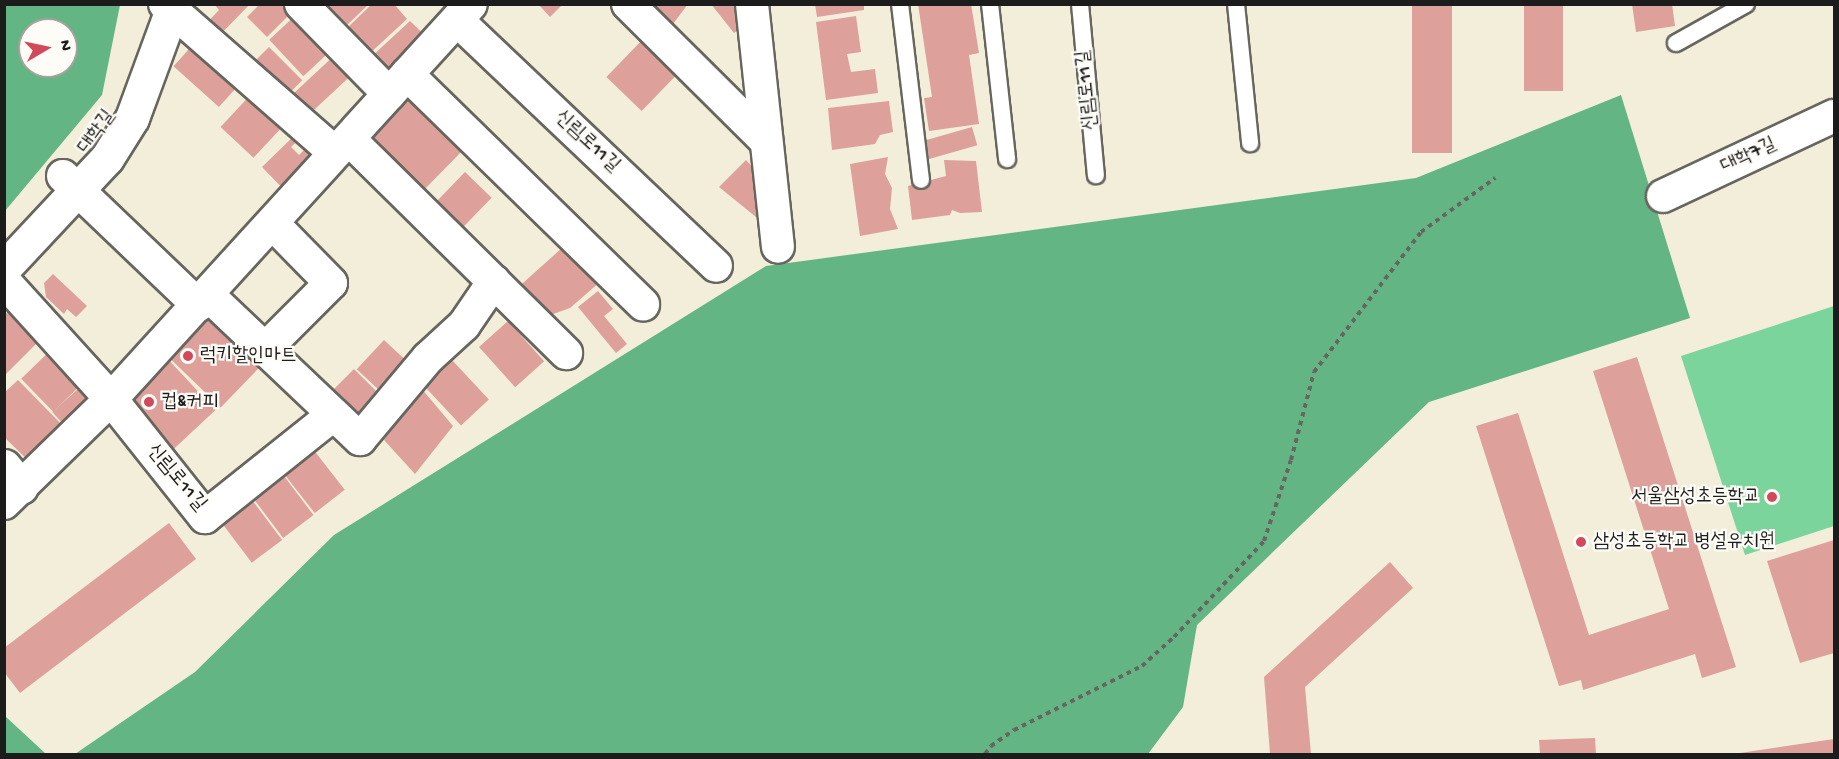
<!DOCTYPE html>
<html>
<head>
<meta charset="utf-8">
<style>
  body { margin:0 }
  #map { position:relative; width:1839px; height:759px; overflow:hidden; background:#f2eed9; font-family:"Gochi Hand","Poor Story",sans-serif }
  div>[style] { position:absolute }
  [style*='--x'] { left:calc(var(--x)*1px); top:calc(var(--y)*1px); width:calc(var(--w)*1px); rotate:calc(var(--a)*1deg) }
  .green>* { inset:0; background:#7ad49b }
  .forest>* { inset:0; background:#63b683 }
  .building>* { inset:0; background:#dea09b; transform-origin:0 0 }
  .path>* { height:4px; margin-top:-2px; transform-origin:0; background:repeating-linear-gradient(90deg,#67665e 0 4.5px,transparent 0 9px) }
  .roads { filter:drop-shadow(2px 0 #67665e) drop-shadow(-2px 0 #67665e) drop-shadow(0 2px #67665e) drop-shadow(0 -2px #67665e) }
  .service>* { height:16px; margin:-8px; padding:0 8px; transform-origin:8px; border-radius:8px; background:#fff }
  .minor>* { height:32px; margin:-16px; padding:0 16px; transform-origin:16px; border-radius:16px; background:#fff }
  .tertiary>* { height:33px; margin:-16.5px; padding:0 16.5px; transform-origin:16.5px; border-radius:16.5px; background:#fff }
  .dots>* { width:16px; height:16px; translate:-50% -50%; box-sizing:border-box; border:3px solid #fdfcf7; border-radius:50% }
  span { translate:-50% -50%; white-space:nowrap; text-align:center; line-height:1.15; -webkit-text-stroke:4.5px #fdfcf7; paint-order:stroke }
  .street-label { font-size:20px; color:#1c1c1c }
  .poi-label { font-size:20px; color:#1c1c1c }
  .left { translate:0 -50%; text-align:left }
  .right { translate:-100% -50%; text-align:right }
  .frame { position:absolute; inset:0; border:6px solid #1c1c1c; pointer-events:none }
  .north { position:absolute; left:18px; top:18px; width:60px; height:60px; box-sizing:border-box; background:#fdfcf7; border:2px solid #a3a29f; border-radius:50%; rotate:81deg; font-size:16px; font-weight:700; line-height:24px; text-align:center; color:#1c1c1c }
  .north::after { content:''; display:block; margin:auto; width:21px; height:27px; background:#d1495b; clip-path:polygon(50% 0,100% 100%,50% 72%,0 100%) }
</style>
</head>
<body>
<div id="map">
  <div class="green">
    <i style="clip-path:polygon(1834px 306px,1834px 526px,1745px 555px,1681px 356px)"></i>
  </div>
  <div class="forest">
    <i style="clip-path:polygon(evenodd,5px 4px,120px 5px,102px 95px,5px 211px,5px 4px,30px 30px,66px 30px,66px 66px,30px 66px,30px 30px)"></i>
    <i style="clip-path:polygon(1621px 95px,1690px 318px,1429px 402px,1197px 625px,1183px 707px,1148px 754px,75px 754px,195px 672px,334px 535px,766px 266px,1416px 178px)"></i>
    <i style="clip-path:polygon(4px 716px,5px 716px,46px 754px,5px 754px)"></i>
  </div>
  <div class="building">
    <i style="clip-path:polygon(214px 4px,250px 4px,217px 38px,204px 26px,219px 10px)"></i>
    <i style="clip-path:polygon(260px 4px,295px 4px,297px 7px,267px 37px,247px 17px)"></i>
    <i style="clip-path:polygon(322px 4px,369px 4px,344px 28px)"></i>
    <i style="clip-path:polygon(372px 4px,394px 4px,407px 19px,368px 55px,345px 30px)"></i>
    <i style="clip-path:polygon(538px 4px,563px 4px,550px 17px)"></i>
    <i style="clip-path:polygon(645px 4px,688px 4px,670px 28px)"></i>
    <i style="clip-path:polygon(711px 4px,741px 4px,743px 26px,734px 33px)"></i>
    <i style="clip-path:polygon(815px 4px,864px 4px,864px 10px,817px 17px)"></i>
    <i style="clip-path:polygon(918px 4px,971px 4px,979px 53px,969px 55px,979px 124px,929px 131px,924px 98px,932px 97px)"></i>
    <i style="left:1412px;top:4px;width:40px;height:149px"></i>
    <i style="left:1524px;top:4px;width:39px;height:87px"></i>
    <i style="clip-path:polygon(1632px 4px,1672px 4px,1675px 26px,1636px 32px)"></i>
    <i style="left:300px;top:11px;width:50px;height:42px;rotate:47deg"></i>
    <i style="clip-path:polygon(856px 16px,861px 52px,847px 54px,851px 72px,875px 69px,878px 93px,826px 100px,816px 22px)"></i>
    <i style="clip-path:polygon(410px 21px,431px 41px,392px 83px,370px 58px)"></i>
    <i style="left:646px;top:36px;width:49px;height:57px;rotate:44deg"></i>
    <i style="left:199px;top:38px;width:61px;height:38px;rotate:42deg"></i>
    <i style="left:269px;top:47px;width:47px;height:28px;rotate:45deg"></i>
    <i style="left:337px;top:53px;width:26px;height:65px;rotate:47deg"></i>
    <i style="clip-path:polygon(414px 88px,470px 143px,416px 198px,366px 134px)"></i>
    <i style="left:256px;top:89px;width:45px;height:52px;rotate:43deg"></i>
    <i style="clip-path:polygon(889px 101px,893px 132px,880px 135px,875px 144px,832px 150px,828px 108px)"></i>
    <i style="left:972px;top:127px;width:19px;height:50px;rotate:74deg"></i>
    <i style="clip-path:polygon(298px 132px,303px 136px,291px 147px,299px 155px,314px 140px,329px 154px,290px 196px,262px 167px)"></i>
    <i style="clip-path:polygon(888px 157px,885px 174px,892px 188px,890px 209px,898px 229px,860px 236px,850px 164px)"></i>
    <i style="clip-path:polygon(746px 160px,764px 179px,768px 207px,756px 217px,719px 187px)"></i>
    <i style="clip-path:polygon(944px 160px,976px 161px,982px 212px,960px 213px,952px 210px,950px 215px,912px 220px,908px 186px,946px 176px)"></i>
    <i style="left:465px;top:172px;width:37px;height:52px;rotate:44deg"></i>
    <i style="clip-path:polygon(572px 239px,608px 275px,570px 308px,539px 319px,513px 292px)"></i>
    <i style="clip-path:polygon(53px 274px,87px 306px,76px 317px,67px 309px,64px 314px,46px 297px,44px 283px)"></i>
    <i style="clip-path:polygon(598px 291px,613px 309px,604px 316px,627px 344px,616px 353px,578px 307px)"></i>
    <i style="clip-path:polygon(15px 304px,45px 335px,6px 374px,4px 316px)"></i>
    <i style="left:214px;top:305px;width:76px;height:69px;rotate:44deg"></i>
    <i style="left:508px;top:321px;width:54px;height:39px;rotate:48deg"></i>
    <i style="left:384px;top:340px;width:40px;height:40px;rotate:43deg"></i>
    <i style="left:55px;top:346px;width:46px;height:47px;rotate:46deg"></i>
    <i style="left:165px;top:356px;width:74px;height:63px;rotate:47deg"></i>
    <i style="clip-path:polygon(1637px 357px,1736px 667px,1702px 678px,1695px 654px,1583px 690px,1581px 680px,1559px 686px,1476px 426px,1518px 413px,1589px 635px,1669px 609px,1593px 371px)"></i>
    <i style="left:452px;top:360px;width:54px;height:38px;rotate:47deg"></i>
    <i style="left:354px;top:369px;width:44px;height:41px;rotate:45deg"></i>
    <i style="clip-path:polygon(18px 380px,70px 433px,35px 467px,4px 437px,4px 393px)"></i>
    <i style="left:88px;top:380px;width:27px;height:48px;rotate:48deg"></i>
    <i style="clip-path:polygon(421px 388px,453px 426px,415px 474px,384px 440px)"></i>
    <i style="left:309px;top:444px;width:58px;height:38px;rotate:52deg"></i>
    <i style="left:278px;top:468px;width:59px;height:38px;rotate:53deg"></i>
    <i style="left:246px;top:492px;width:60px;height:38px;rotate:53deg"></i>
    <i style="clip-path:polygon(169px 523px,196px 559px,20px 693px,4px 672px,4px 648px)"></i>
    <i style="clip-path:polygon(1834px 540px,1834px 653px,1800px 663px,1767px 561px)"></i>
    <i style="clip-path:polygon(1390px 562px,1413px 588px,1305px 687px,1311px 754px,1270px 754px,1264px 677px)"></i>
    <i style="clip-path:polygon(1595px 738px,1596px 754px,1540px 754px,1539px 740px)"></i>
    <i style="clip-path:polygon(1834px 739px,1834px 754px,1740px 754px,1740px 753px)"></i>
  </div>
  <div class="path">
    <i style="--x:985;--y:754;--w:10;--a:-53"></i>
    <i style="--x:991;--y:746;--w:28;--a:-35"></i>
    <i style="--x:1014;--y:730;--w:143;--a:-26.6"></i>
    <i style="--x:1142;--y:666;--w:43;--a:-42.2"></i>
    <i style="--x:1174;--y:637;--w:132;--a:-46.8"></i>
    <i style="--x:1264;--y:541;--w:85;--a:-71.6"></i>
    <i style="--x:1291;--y:460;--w:91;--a:-75.4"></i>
    <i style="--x:1314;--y:372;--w:176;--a:-52.6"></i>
    <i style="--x:1421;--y:232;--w:92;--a:-36.1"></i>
  </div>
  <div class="roads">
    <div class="service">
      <i style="--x:900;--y:4;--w:177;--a:83.2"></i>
      <i style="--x:990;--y:4;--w:156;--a:83.7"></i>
      <i style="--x:1080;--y:4;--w:172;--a:84.7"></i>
      <i style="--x:1236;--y:4;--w:140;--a:84.2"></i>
      <i style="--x:1676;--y:43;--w:80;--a:-29.1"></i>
    </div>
    <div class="minor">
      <i style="--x:165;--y:4;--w:226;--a:41.2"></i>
      <i style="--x:301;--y:4;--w:126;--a:45.6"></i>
      <i style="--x:628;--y:4;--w:194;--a:44.8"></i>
      <i style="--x:752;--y:4;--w:244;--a:83.9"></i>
      <i style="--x:457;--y:20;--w:357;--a:43.5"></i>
      <i style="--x:407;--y:74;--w:330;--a:44.3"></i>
      <i style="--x:349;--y:139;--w:305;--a:44.6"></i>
      <i style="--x:63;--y:176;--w:187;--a:43.7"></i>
      <i style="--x:1663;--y:196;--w:189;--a:-25.1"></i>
      <i style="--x:4;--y:281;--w:159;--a:47.8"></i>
      <i style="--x:111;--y:399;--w:151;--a:51.5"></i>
      <i style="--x:205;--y:517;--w:164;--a:-38.6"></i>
      <i style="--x:207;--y:294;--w:211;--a:43.5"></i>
      <i style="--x:360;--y:439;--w:106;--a:-50"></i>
      <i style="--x:428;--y:358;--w:49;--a:-42.5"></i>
      <i style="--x:464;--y:325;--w:53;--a:-55.7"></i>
      <i style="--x:265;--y:349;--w:93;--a:-45"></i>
      <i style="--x:331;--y:283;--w:84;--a:-134.5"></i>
      <i style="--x:4;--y:503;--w:149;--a:-44.2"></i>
      <i style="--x:111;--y:399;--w:534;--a:-47.65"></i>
    </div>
    <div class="tertiary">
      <i style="--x:4;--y:268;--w:151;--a:-46.9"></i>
      <i style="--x:107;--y:158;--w:47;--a:-58"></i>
      <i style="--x:132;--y:118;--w:121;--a:-69.8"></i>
      <i style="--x:4;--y:466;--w:27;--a:51"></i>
    </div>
  </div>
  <div class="dots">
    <i style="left:188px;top:356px;background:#d1495b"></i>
    <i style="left:149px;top:402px;background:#d1495b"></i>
    <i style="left:1772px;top:497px;background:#d1495b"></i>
    <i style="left:1581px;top:542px;background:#d1495b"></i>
  </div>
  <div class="street-label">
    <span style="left:1088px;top:90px;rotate:-96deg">신림로11길</span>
    <span style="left:97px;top:132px;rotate:-54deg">대학길</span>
    <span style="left:587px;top:142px;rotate:43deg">신림로11길</span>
    <span style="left:1749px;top:156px;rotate:-25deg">대학7길</span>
    <span style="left:176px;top:478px;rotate:50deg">신림로11길</span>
  </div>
  <div class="poi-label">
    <span class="left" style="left:200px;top:356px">럭키할인마트</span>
    <span class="left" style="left:161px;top:402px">컵&amp;커피</span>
    <span class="right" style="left:1760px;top:497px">서울삼성초등학교</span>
    <span class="left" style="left:1593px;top:542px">삼성초등학교 병설유치원</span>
  </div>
  <div class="frame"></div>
  <div class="north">N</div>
</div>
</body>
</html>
